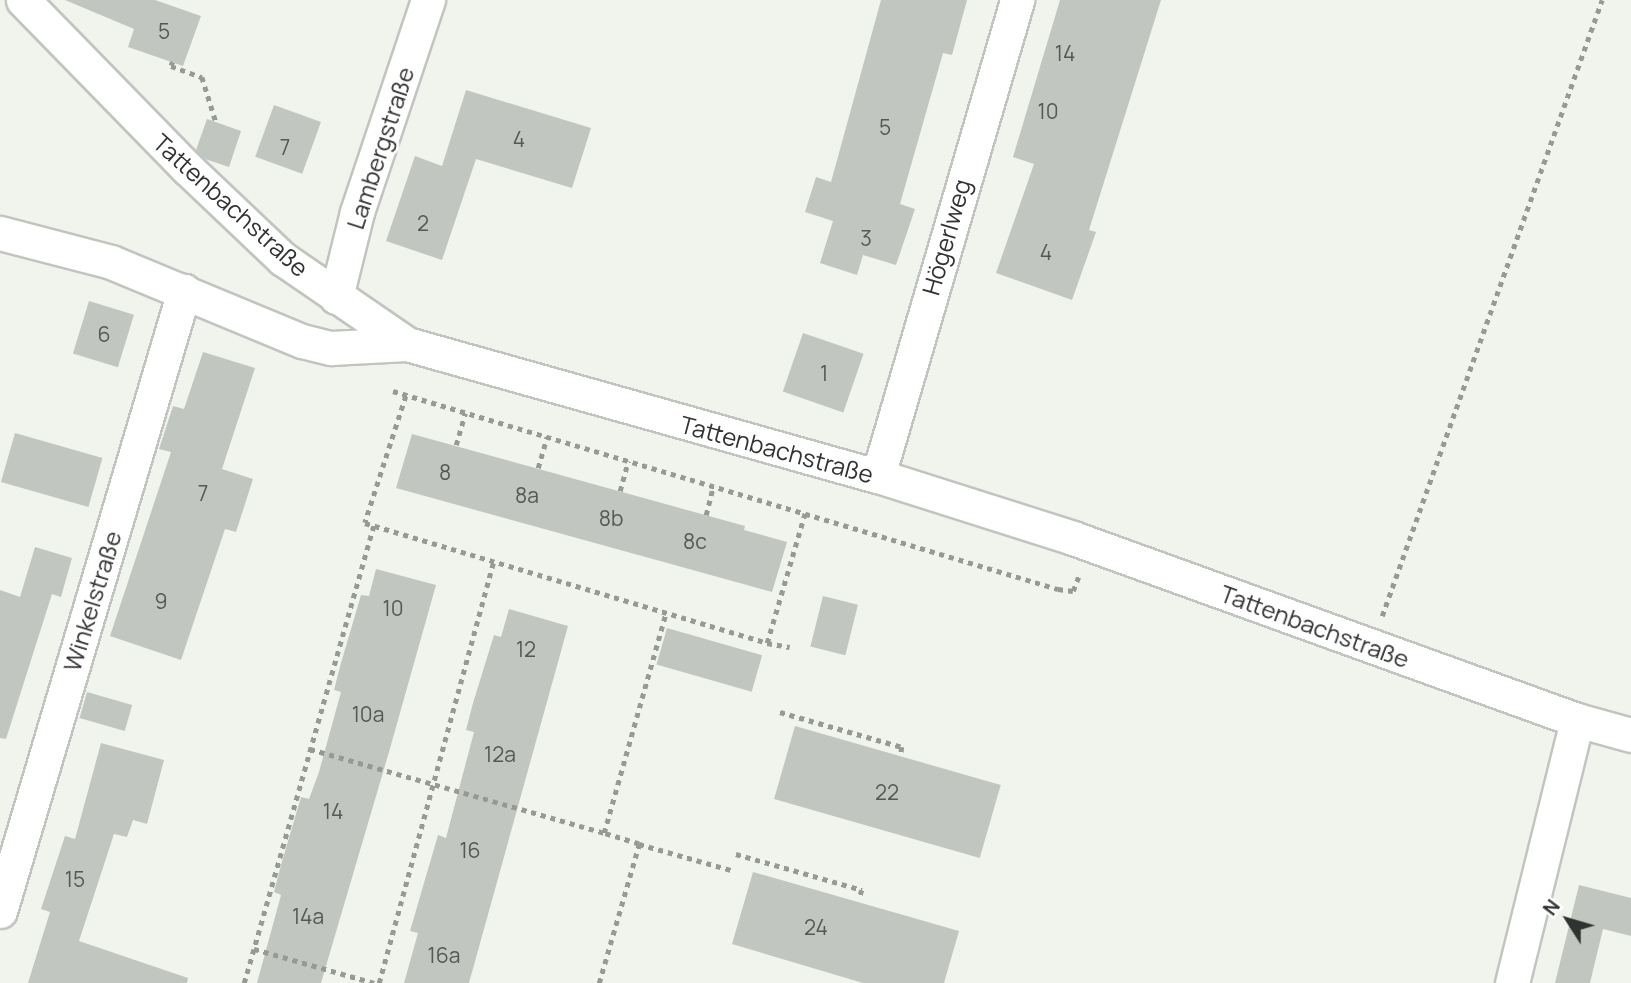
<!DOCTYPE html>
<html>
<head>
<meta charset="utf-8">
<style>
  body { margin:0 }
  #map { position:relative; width:1631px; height:983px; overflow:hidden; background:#f0f4ed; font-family:Manrope,sans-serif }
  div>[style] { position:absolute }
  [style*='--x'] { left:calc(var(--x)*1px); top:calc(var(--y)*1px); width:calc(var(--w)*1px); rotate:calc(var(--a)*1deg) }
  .building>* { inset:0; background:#c2c6c0; transform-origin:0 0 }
  .path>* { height:4.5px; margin-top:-2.25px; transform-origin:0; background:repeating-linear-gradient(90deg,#969994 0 5px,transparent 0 10px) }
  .roads { filter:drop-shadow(2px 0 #c1c5bf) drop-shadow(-2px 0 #c1c5bf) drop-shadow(0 2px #c1c5bf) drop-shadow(0 -2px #c1c5bf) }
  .street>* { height:33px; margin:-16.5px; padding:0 16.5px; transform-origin:16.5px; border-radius:16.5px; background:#fff }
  span { translate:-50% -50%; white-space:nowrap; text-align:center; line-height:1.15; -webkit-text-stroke:6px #fff; paint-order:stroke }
  .number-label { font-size:21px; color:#555854 }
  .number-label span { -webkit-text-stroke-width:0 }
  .street-label { font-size:24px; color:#313330 }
  .north { position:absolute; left:1533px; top:885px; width:70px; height:70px; -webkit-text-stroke:5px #fff; paint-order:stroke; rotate:307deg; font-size:19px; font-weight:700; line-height:28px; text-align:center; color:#313330 }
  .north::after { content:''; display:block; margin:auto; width:24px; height:32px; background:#313330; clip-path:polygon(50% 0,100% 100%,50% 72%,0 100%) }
</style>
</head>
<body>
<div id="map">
  <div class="building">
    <i style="clip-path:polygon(65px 0,155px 0,201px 16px,183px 66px,128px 47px,134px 29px)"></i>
    <i style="clip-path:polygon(881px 0,967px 0,952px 55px,943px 53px,900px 204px,915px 209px,896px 265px,863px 255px,857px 275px,820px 263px,833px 221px,805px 212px,816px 177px,831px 182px)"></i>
    <i style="clip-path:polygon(1060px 0,1161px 0,1089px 230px,1096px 232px,1072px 300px,996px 273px,1034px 164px,1013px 157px)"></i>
    <i style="clip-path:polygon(466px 90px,591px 128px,572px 188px,476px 159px,442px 260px,386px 241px,415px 156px,442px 166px)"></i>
    <i style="left:274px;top:105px;width:50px;height:55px;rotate:20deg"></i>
    <i style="clip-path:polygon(207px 119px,241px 131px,229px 167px,205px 159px,196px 150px)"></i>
    <i style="left:89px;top:301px;width:47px;height:55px;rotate:17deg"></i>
    <i style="left:803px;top:333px;width:64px;height:62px;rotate:19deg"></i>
    <i style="clip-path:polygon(203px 352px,255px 368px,222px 469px,253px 479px,236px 532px,225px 529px,181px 660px,110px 636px,171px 452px,159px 449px,173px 406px,184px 409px)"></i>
    <i style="left:15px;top:433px;width:91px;height:51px;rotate:16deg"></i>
    <i style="clip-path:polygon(412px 434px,745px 526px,744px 530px,787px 542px,772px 592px,396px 488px)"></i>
    <i style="clip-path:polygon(35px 547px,72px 558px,61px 597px,52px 594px,6px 739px,0 738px,0 590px,20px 597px)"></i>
    <i style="clip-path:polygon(376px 569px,436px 585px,389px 752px,321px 983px,257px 983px,281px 895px,274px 892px,281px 865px,301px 797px,309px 799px,319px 772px,341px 692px,334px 690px,341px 663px,361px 595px,369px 596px)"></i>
    <i style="left:823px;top:596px;width:36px;height:52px;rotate:14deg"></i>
    <i style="clip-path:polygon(509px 609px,568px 626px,469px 983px,404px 983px,418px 933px,410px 931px,438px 835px,446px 838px,474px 732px,466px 730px,473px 703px,494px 635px,501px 637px)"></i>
    <i style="left:667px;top:628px;width:99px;height:38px;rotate:16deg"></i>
    <i style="left:87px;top:692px;width:47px;height:27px;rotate:16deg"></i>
    <i style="left:795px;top:726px;width:214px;height:76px;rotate:16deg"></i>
    <i style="clip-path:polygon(101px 743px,164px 760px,147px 824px,133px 820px,127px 837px,114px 834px,79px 941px,188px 978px,187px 983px,28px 983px,50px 912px,41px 909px,65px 836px,75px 839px)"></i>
    <i style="clip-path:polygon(753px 872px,959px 931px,944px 983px,863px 983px,732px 944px)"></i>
    <i style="clip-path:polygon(1579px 885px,1631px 898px,1631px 936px,1603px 929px,1590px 983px,1555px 983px)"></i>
  </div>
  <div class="path">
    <i style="--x:173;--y:62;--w:4;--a:117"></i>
    <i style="--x:171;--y:66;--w:33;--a:20"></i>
    <i style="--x:202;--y:77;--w:47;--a:72.7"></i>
    <i style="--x:393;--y:391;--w:694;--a:16.58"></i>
    <i style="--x:1058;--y:589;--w:15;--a:8"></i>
    <i style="--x:1073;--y:591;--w:17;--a:-69"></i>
    <i style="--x:406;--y:396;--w:133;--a:107.9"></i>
    <i style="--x:365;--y:523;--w:420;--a:16.6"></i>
    <i style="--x:767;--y:643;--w:135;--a:-73.7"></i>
    <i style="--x:456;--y:445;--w:33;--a:-74"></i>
    <i style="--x:538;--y:468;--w:32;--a:-74"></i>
    <i style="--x:620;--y:491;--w:31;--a:-75"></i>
    <i style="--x:706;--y:515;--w:30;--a:-76"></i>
    <i style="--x:374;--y:526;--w:440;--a:105.8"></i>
    <i style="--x:254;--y:949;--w:125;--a:15.8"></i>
    <i style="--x:1382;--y:616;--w:654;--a:-70.35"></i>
    <i style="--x:767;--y:643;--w:23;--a:10"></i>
    <i style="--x:780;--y:712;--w:127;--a:16"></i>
    <i style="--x:902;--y:747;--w:7;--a:98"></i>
    <i style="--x:310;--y:749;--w:306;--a:15.9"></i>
    <i style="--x:604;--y:833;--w:229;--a:-74.3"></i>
    <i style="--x:639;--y:844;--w:96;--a:15.8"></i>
    <i style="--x:736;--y:854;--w:131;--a:15.9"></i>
    <i style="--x:862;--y:890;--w:9;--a:108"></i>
    <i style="--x:244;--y:983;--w:35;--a:-74"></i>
    <i style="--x:379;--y:983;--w:436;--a:-74.8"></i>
    <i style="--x:599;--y:983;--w:145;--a:-73.9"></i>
    <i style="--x:639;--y:844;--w:37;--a:-163"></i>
  </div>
  <div class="roads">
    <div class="street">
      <i style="--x:23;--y:0;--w:235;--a:45.7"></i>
      <i style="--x:187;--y:168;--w:132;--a:43.5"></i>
      <i style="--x:283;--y:259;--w:150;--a:34.4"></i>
      <i style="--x:407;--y:344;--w:489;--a:15.7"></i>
      <i style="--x:878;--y:476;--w:205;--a:17.6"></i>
      <i style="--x:1073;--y:538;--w:536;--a:19.86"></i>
      <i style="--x:1577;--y:720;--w:56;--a:15.5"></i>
      <i style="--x:0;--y:233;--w:115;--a:14.6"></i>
      <i style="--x:111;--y:262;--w:207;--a:22.5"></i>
      <i style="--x:302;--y:341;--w:30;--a:14"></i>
      <i style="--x:331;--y:348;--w:76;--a:-3"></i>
      <i style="--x:336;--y:297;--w:88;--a:-76.1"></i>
      <i style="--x:357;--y:212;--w:224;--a:-71.5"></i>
      <i style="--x:878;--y:476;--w:496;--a:-73.7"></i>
      <i style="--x:0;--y:911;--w:647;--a:-73.47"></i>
      <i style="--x:1512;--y:983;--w:271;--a:-76.1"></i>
    </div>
  </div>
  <div class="number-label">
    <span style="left:164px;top:31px">5</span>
    <span style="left:1065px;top:53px">14</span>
    <span style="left:1048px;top:111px">10</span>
    <span style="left:885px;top:127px">5</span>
    <span style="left:519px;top:139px">4</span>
    <span style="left:285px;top:147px">7</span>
    <span style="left:423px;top:223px">2</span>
    <span style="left:866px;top:238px">3</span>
    <span style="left:1046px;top:252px">4</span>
    <span style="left:104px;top:334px">6</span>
    <span style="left:824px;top:373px">1</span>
    <span style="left:445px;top:472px">8</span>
    <span style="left:203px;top:493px">7</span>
    <span style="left:527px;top:495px">8a</span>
    <span style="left:611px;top:518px">8b</span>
    <span style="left:695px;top:541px">8c</span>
    <span style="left:161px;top:601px">9</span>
    <span style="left:393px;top:608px">10</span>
    <span style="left:526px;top:649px">12</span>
    <span style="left:368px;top:714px">10a</span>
    <span style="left:500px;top:754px">12a</span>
    <span style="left:887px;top:792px">22</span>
    <span style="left:333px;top:811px">14</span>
    <span style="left:470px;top:850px">16</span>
    <span style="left:75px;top:879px">15</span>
    <span style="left:308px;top:916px">14a</span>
    <span style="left:816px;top:927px">24</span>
    <span style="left:444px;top:955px">16a</span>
  </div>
  <div class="street-label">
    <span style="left:380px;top:148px;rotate:-72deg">Lambergstraße</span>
    <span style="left:231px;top:205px;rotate:42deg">Tattenbachstraße</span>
    <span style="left:946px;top:237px;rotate:-74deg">Högerlweg</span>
    <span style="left:777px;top:449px;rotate:15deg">Tattenbachstraße</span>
    <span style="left:92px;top:601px;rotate:-73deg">Winkelstraße</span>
    <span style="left:1315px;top:626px;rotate:20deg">Tattenbachstraße</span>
  </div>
  <div class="north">N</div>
</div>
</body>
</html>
